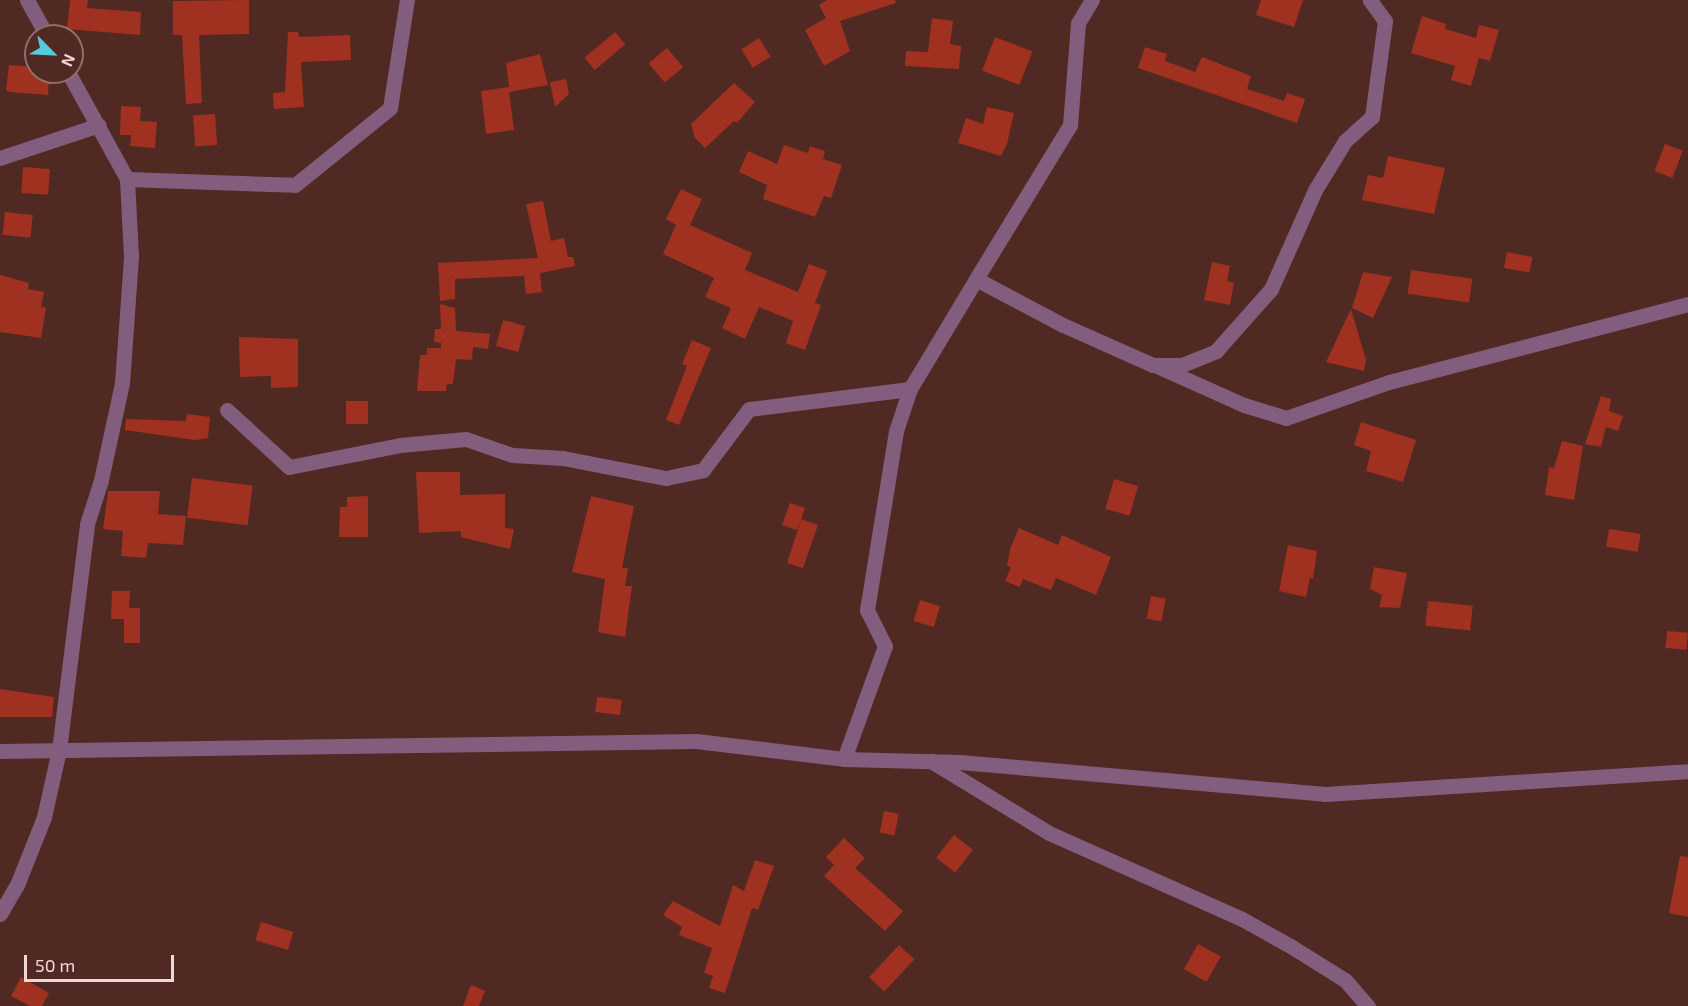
<!DOCTYPE html>
<html>
<head>
<meta charset="utf-8">
<style>
  body { margin:0 }
  #map { position:relative; width:1688px; height:1006px; overflow:hidden; background:#4f2922; font-family:"Exo 2",sans-serif }
  div>[style] { position:absolute }
  [style*='--x'] { left:calc(var(--x)*1px); top:calc(var(--y)*1px); width:calc(var(--w)*1px); rotate:calc(var(--a)*1deg) }
  .building>* { inset:0; background:#a03120; transform-origin:0 0 }
  .minor>* { height:15px; margin:-7.5px; padding:0 7.5px; transform-origin:7.5px; border-radius:7.5px; background:#825d7d }
  span { translate:-50% -50%; white-space:nowrap; text-align:center; line-height:1.15; -webkit-text-stroke:5px #4f2922; paint-order:stroke }
  .north { position:absolute; left:24px; top:24px; width:60px; height:60px; box-sizing:border-box; background:#4f2922; border:2px solid #906f68; border-radius:50%; rotate:114deg; font-size:16px; font-weight:700; line-height:24px; text-align:center; color:#f1d7d2 }
  .north::after { content:''; display:block; margin:auto; width:21px; height:27px; background:#55cadf; clip-path:polygon(50% 0,100% 100%,50% 72%,0 100%) }
  .scale { position:absolute; left:24px; top:955px; width:150px; height:27px; box-sizing:border-box; border:3px solid #f1d7d2; border-top:0; padding-left:8px; font-size:18px; line-height:21px; white-space:nowrap; color:#f1d7d2; -webkit-text-stroke:4px #4f2922; paint-order:stroke }
</style>
</head>
<body>
<div id="map">
  <div class="building">
    <i style="clip-path:polygon(70px 0,88px 0,87px 8px,141px 12px,140px 35px,67px 29px)"></i>
    <i style="clip-path:polygon(249px 0,249px 34px,199px 35px,202px 103px,186px 104px,182px 35px,173px 35px,173px 1px)"></i>
    <i style="clip-path:polygon(827px 0,895px 0,896px 3px,840px 21px,850px 51px,824px 66px,805px 30px,826px 18px,819px 5px)"></i>
    <i style="clip-path:polygon(1261px 0,1303px 0,1294px 27px,1256px 15px)"></i>
    <i style="clip-path:polygon(1422px 16px,1446px 24px,1445px 29px,1476px 38px,1479px 25px,1499px 30px,1490px 61px,1479px 58px,1471px 86px,1451px 80px,1455px 66px,1411px 53px)"></i>
    <i style="clip-path:polygon(932px 18px,953px 21px,950px 44px,961px 46px,959px 69px,905px 66px,906px 51px,928px 52px)"></i>
    <i style="clip-path:polygon(288px 32px,298px 32px,299px 37px,350px 35px,351px 60px,301px 62px,304px 107px,274px 109px,273px 93px,285px 92px)"></i>
    <i style="left:615px;top:32px;width:16px;height:40px;rotate:50deg"></i>
    <i style="left:995px;top:37px;width:40px;height:36px;rotate:21deg"></i>
    <i style="left:759px;top:38px;width:22px;height:21px;rotate:58deg"></i>
    <i style="clip-path:polygon(1145px 47px,1167px 54px,1165px 61px,1195px 72px,1202px 57px,1251px 76px,1247px 89px,1278px 99px,1284px 101px,1287px 93px,1305px 99px,1297px 123px,1138px 68px)"></i>
    <i style="left:667px;top:48px;width:25px;height:24px;rotate:50deg"></i>
    <i style="clip-path:polygon(540px 54px,548px 85px,509px 92px,514px 130px,486px 134px,481px 91px,509px 87px,506px 63px)"></i>
    <i style="clip-path:polygon(9px 65px,36px 67px,38px 79px,49px 80px,48px 95px,9px 92px,6px 90px)"></i>
    <i style="clip-path:polygon(566px 79px,569px 94px,555px 107px,550px 82px)"></i>
    <i style="clip-path:polygon(734px 83px,755px 102px,737px 123px,734px 121px,705px 148px,695px 138px,691px 124px)"></i>
    <i style="clip-path:polygon(121px 106px,141px 107px,140px 121px,157px 122px,155px 148px,130px 146px,131px 135px,120px 135px)"></i>
    <i style="clip-path:polygon(987px 107px,1014px 113px,1007px 144px,1001px 156px,958px 143px,966px 118px,983px 124px)"></i>
    <i style="left:215px;top:114px;width:31px;height:22px;rotate:86deg"></i>
    <i style="left:1665px;top:144px;width:19px;height:29px;rotate:21deg"></i>
    <i style="clip-path:polygon(784px 145px,808px 153px,810px 146px,825px 151px,823px 159px,842px 165px,831px 198px,824px 196px,815px 217px,763px 199px,767px 185px,739px 172px,748px 151px,777px 164px)"></i>
    <i style="clip-path:polygon(1388px 156px,1445px 168px,1434px 214px,1362px 200px,1368px 175px,1383px 178px)"></i>
    <i style="left:23px;top:167px;width:27px;height:26px;rotate:4deg"></i>
    <i style="clip-path:polygon(681px 189px,702px 199px,690px 225px,752px 253px,745px 270px,798px 292px,809px 264px,827px 271px,815px 303px,821px 305px,805px 350px,786px 343px,793px 321px,759px 307px,745px 339px,722px 328px,731px 308px,705px 297px,714px 278px,663px 254px,676px 225px,666px 219px)"></i>
    <i style="clip-path:polygon(543px 201px,551px 241px,564px 238px,568px 257px,573px 257px,575px 266px,540px 273px,542px 292px,526px 294px,524px 276px,455px 279px,455px 299px,440px 301px,438px 263px,538px 258px,526px 204px)"></i>
    <i style="left:5px;top:212px;width:28px;height:23px;rotate:6deg"></i>
    <i style="left:1507px;top:252px;width:26px;height:16px;rotate:11deg"></i>
    <i style="clip-path:polygon(1212px 262px,1230px 266px,1227px 281px,1234px 283px,1230px 305px,1204px 300px)"></i>
    <i style="left:1411px;top:270px;width:62px;height:24px;rotate:8deg"></i>
    <i style="clip-path:polygon(1363px 272px,1392px 277px,1373px 318px,1352px 308px)"></i>
    <i style="clip-path:polygon(0 275px,29px 283px,28px 289px,44px 292px,41px 307px,46px 308px,41px 338px,0 332px)"></i>
    <i style="clip-path:polygon(440px 304px,455px 308px,456px 331px,490px 334px,488px 349px,473px 347px,472px 360px,456px 359px,453px 384px,447px 384px,446px 391px,417px 391px,420px 355px,427px 355px,427px 348px,441px 348px,441px 343px,434px 342px,435px 329px,441px 329px)"></i>
    <i style="clip-path:polygon(1351px 309px,1366px 360px,1364px 371px,1326px 362px)"></i>
    <i style="left:503px;top:320px;width:23px;height:27px;rotate:15deg"></i>
    <i style="clip-path:polygon(239px 337px,298px 339px,298px 387px,271px 388px,271px 376px,240px 377px)"></i>
    <i style="clip-path:polygon(692px 340px,711px 348px,679px 425px,666px 420px,687px 366px,682px 364px)"></i>
    <i style="clip-path:polygon(1601px 396px,1611px 399px,1609px 411px,1623px 416px,1618px 431px,1606px 427px,1601px 447px,1585px 444px)"></i>
    <i style="left:346px;top:401px;width:22px;height:23px"></i>
    <i style="clip-path:polygon(187px 414px,210px 417px,208px 438px,195px 440px,125px 430px,126px 419px,186px 421px)"></i>
    <i style="clip-path:polygon(1361px 422px,1416px 440px,1403px 482px,1366px 471px,1371px 451px,1354px 445px)"></i>
    <i style="clip-path:polygon(1562px 441px,1583px 446px,1574px 500px,1545px 495px,1549px 467px,1554px 468px)"></i>
    <i style="clip-path:polygon(416px 472px,460px 472px,460px 495px,505px 494px,505px 528px,514px 529px,510px 549px,461px 537px,461px 531px,419px 533px)"></i>
    <i style="left:192px;top:478px;width:61px;height:40px;rotate:7deg"></i>
    <i style="left:1114px;top:479px;width:25px;height:31px;rotate:16deg"></i>
    <i style="clip-path:polygon(108px 491px,160px 491px,158px 514px,186px 516px,183px 545px,148px 543px,146px 558px,121px 556px,123px 531px,103px 529px)"></i>
    <i style="clip-path:polygon(368px 496px,368px 537px,339px 537px,340px 507px,347px 507px,347px 497px)"></i>
    <i style="clip-path:polygon(591px 496px,634px 506px,622px 568px,628px 568px,625px 586px,632px 586px,625px 637px,598px 632px,605px 579px,572px 572px)"></i>
    <i style="clip-path:polygon(790px 503px,805px 508px,801px 519px,818px 525px,803px 568px,787px 563px,801px 520px,797px 530px,782px 525px)"></i>
    <i style="clip-path:polygon(1019px 528px,1058px 545px,1062px 535px,1111px 557px,1096px 595px,1056px 578px,1051px 590px,1023px 579px,1020px 587px,1005px 581px,1011px 567px,1007px 566px,1010px 549px)"></i>
    <i style="left:1609px;top:529px;width:32px;height:18px;rotate:9deg"></i>
    <i style="clip-path:polygon(1288px 545px,1317px 551px,1313px 579px,1310px 578px,1306px 597px,1279px 591px)"></i>
    <i style="clip-path:polygon(1374px 567px,1407px 573px,1400px 608px,1379px 607px,1382px 595px,1370px 589px)"></i>
    <i style="clip-path:polygon(112px 591px,130px 591px,129px 608px,140px 608px,140px 643px,124px 643px,124px 619px,111px 619px)"></i>
    <i style="left:1151px;top:596px;width:15px;height:23px;rotate:11deg"></i>
    <i style="left:920px;top:600px;width:21px;height:22px;rotate:17deg"></i>
    <i style="left:1428px;top:601px;width:45px;height:25px;rotate:6deg"></i>
    <i style="left:1667px;top:631px;width:21px;height:17px;rotate:5deg"></i>
    <i style="clip-path:polygon(0 689px,54px 697px,52px 717px,0 717px)"></i>
    <i style="left:597px;top:697px;width:25px;height:15px;rotate:7deg"></i>
    <i style="left:884px;top:811px;width:15px;height:22px;rotate:11deg"></i>
    <i style="left:954px;top:835px;width:24px;height:29px;rotate:38deg"></i>
    <i style="clip-path:polygon(844px 838px,865px 858px,855px 868px,903px 911px,885px 931px,824px 876px,834px 865px,826px 857px)"></i>
    <i style="clip-path:polygon(1680px 856px,1688px 857px,1688px 917px,1669px 913px)"></i>
    <i style="clip-path:polygon(755px 860px,774px 866px,758px 910px,753px 908px,751px 911px,725px 993px,709px 988px,713px 976px,704px 973px,712px 948px,679px 935px,682px 927px,663px 915px,673px 901px,720px 926px,733px 885px,744px 891px)"></i>
    <i style="left:261px;top:922px;width:34px;height:19px;rotate:17deg"></i>
    <i style="left:1198px;top:944px;width:26px;height:29px;rotate:29deg"></i>
    <i style="left:899px;top:945px;width:21px;height:44px;rotate:43deg"></i>
    <i style="clip-path:polygon(21px 977px,49px 993px,42px 1006px,30px 1006px,11px 996px)"></i>
    <i style="clip-path:polygon(471px 985px,485px 991px,479px 1006px,463px 1006px)"></i>
  </div>
  <div class="minor">
    <i style="--x:27;--y:0;--w:41;--a:60.9"></i>
    <i style="--x:0;--y:158;--w:104;--a:-18.4"></i>
    <i style="--x:127;--y:179;--w:168;--a:2"></i>
    <i style="--x:295;--y:185;--w:122;--a:-39"></i>
    <i style="--x:390;--y:108;--w:109;--a:-81.1"></i>
    <i style="--x:976;--y:279;--w:180;--a:-58.6"></i>
    <i style="--x:1070;--y:125;--w:102;--a:-85.5"></i>
    <i style="--x:1078;--y:23;--w:27;--a:-59"></i>
    <i style="--x:1159;--y:367;--w:93;--a:24.1"></i>
    <i style="--x:1244;--y:405;--w:44;--a:17.2"></i>
    <i style="--x:1286;--y:418;--w:109;--a:-19.3"></i>
    <i style="--x:1389;--y:382;--w:309;--a:-14.6"></i>
    <i style="--x:227;--y:410;--w:84;--a:42.6"></i>
    <i style="--x:289;--y:467;--w:113;--a:-11.2"></i>
    <i style="--x:400;--y:445;--w:66;--a:-5.2"></i>
    <i style="--x:466;--y:439;--w:49;--a:19.2"></i>
    <i style="--x:512;--y:455;--w:51;--a:3.4"></i>
    <i style="--x:563;--y:458;--w:105;--a:11"></i>
    <i style="--x:666;--y:478;--w:38;--a:-12"></i>
    <i style="--x:703;--y:470;--w:76;--a:-53"></i>
    <i style="--x:749;--y:409;--w:162;--a:-7.1"></i>
    <i style="--x:0;--y:751;--w:696;--a:-0.82"></i>
    <i style="--x:696;--y:741;--w:149;--a:6.9"></i>
    <i style="--x:844;--y:759;--w:116;--a:1.5"></i>
    <i style="--x:960;--y:762;--w:366;--a:5"></i>
    <i style="--x:1325;--y:794;--w:364;--a:-3.6"></i>
    <i style="--x:844;--y:759;--w:120;--a:-70.1"></i>
    <i style="--x:885;--y:646;--w:40;--a:-116.6"></i>
    <i style="--x:867;--y:610;--w:181;--a:-80.8"></i>
    <i style="--x:896;--y:431;--w:44;--a:-71.6"></i>
    <i style="--x:910;--y:389;--w:128;--a:-59"></i>
    <i style="--x:976;--y:279;--w:98;--a:27.9"></i>
    <i style="--x:1063;--y:325;--w:98;--a:24"></i>
    <i style="--x:1153;--y:365;--w:29;--a:0"></i>
    <i style="--x:1182;--y:365;--w:37;--a:-22"></i>
    <i style="--x:1216;--y:351;--w:83;--a:-48.4"></i>
    <i style="--x:1271;--y:289;--w:108;--a:-66"></i>
    <i style="--x:1315;--y:190;--w:57;--a:-58.5"></i>
    <i style="--x:1345;--y:141;--w:36;--a:-42"></i>
    <i style="--x:1372;--y:117;--w:97;--a:-82.3"></i>
    <i style="--x:1385;--y:21;--w:26;--a:-126"></i>
    <i style="--x:931;--y:761;--w:138;--a:31.4"></i>
    <i style="--x:1049;--y:833;--w:211;--a:24"></i>
    <i style="--x:1242;--y:919;--w:57;--a:29.2"></i>
    <i style="--x:1292;--y:947;--w:62;--a:31.9"></i>
    <i style="--x:1345;--y:980;--w:35;--a:49"></i>
    <i style="--x:0;--y:914;--w:34;--a:-60"></i>
    <i style="--x:17;--y:885;--w:73;--a:-68.3"></i>
    <i style="--x:44;--y:817;--w:69;--a:-77.4"></i>
    <i style="--x:59;--y:750;--w:228;--a:-82.9"></i>
    <i style="--x:87;--y:524;--w:46;--a:-72.3"></i>
    <i style="--x:101;--y:480;--w:99;--a:-77.8"></i>
    <i style="--x:122;--y:383;--w:127;--a:-85.9"></i>
    <i style="--x:131;--y:256;--w:77;--a:-93"></i>
    <i style="--x:127;--y:179;--w:122;--a:-118.9"></i>
  </div>
  <div class="north">N</div>
  <div class="scale">50 m</div>
</div>
</body>
</html>
